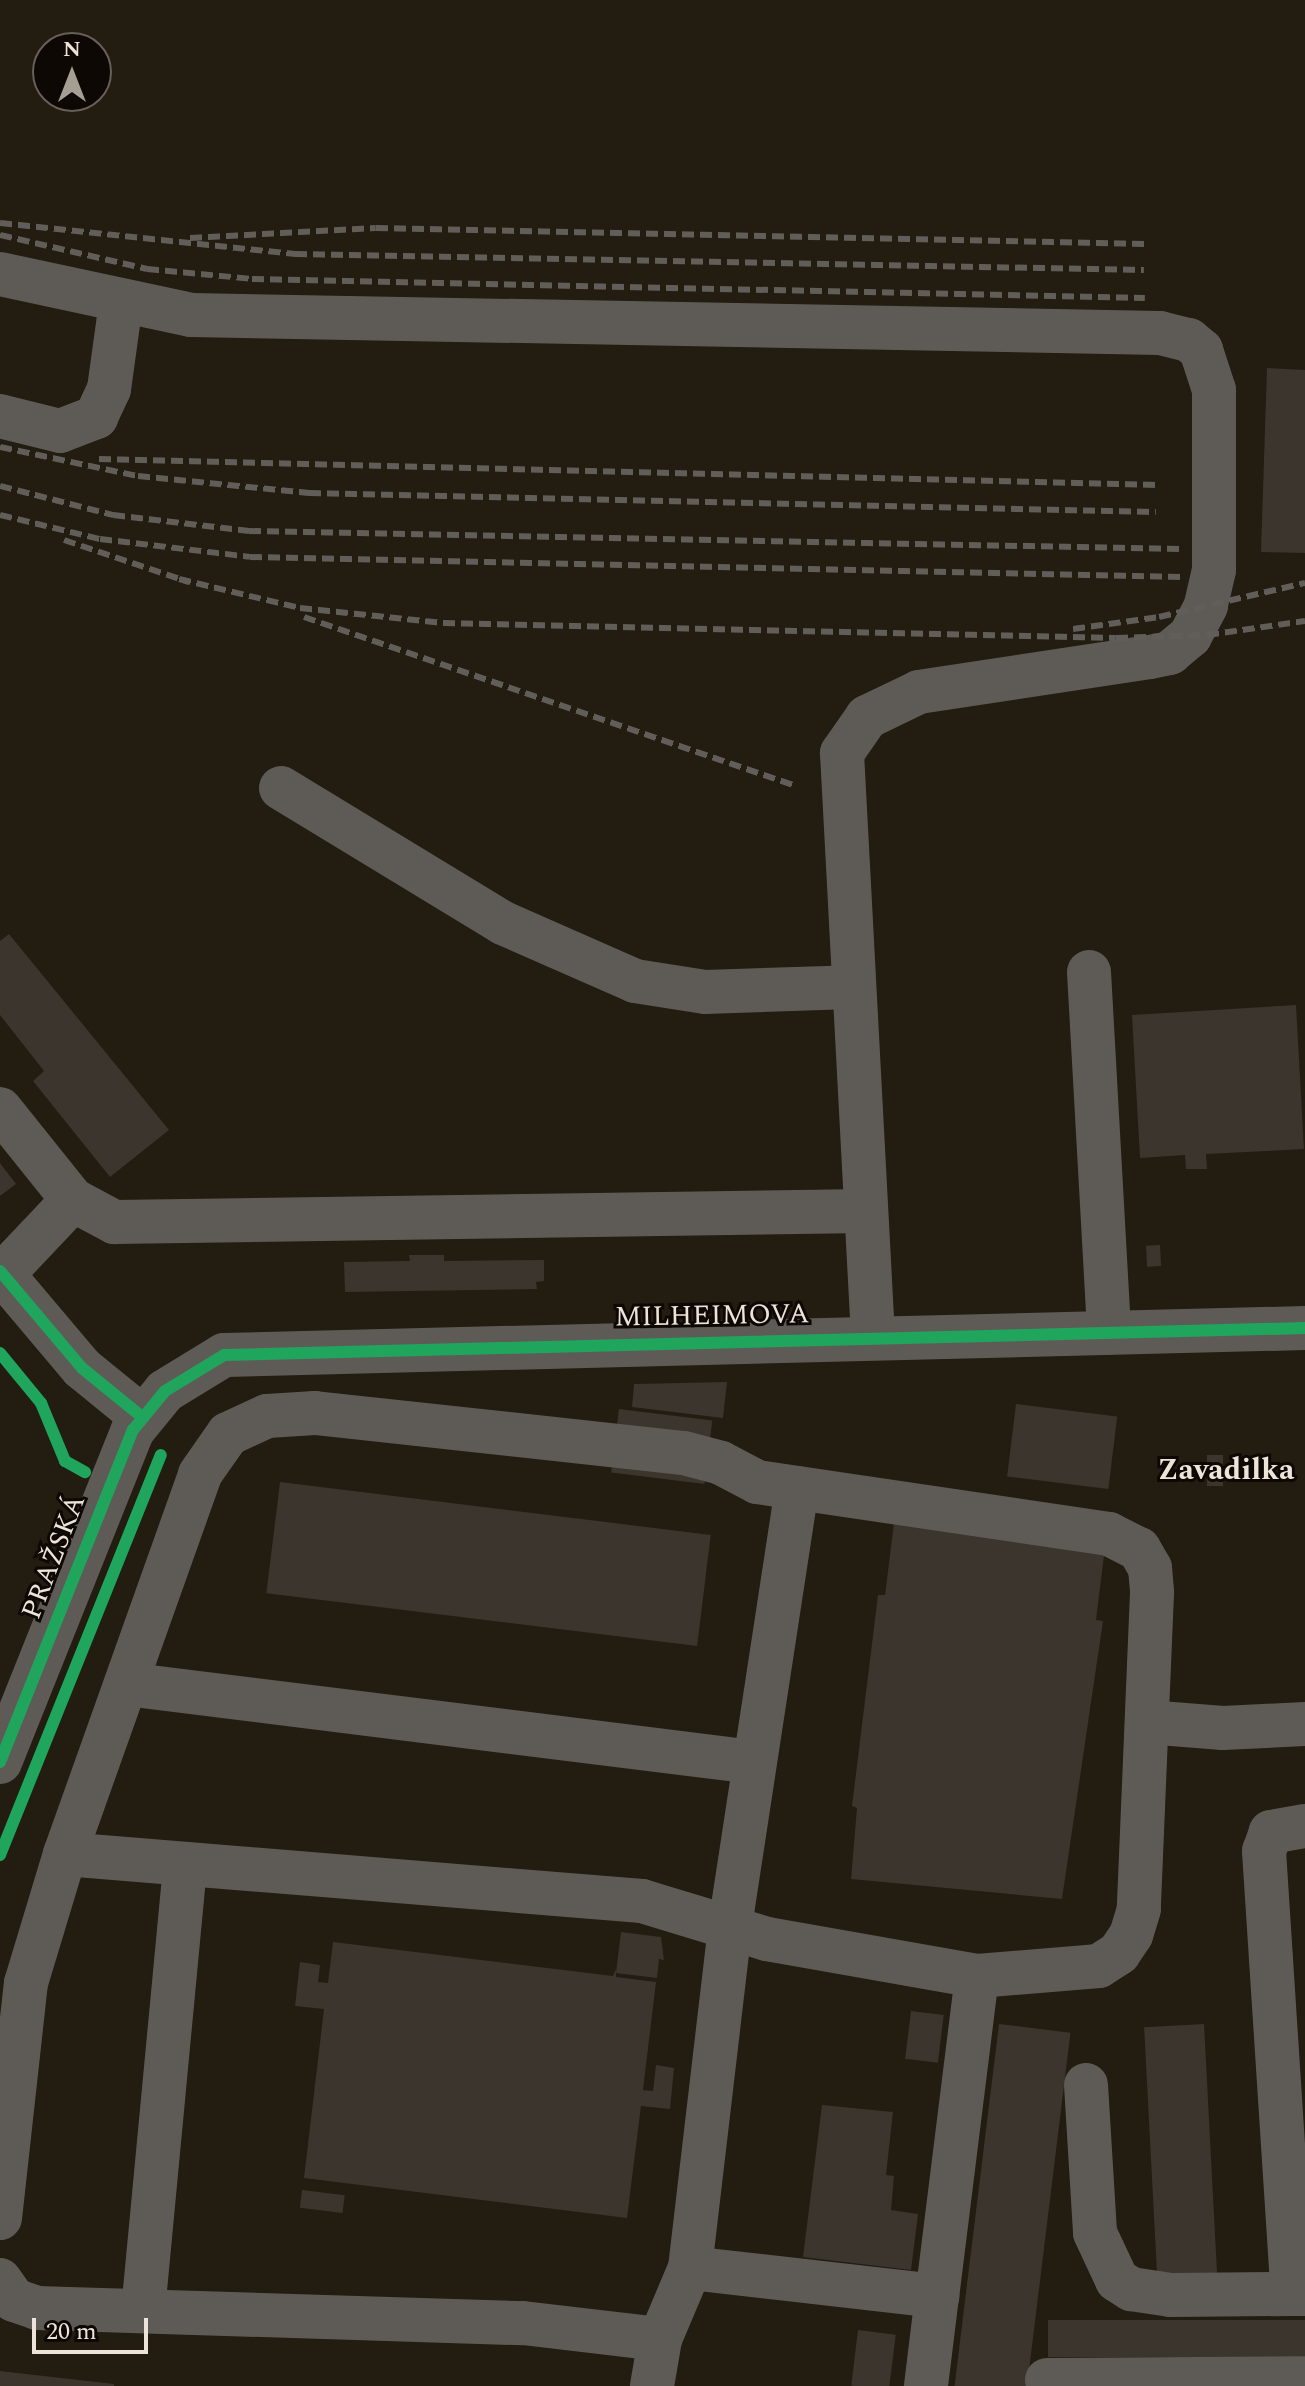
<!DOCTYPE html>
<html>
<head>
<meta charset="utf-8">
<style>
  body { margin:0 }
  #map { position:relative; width:1305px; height:2386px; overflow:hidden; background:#221c11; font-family:Spectral,serif }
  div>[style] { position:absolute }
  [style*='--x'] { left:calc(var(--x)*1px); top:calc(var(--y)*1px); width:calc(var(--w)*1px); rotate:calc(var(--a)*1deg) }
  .building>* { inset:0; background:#3b352d; transform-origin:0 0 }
  .minor>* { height:44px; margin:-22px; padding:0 22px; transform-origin:22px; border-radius:22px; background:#5e5b57 }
  .rail>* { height:6px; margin-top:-3px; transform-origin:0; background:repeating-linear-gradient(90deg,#615d58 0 12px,transparent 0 18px) }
  .cycleway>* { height:12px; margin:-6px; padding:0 6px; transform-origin:6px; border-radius:6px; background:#20a55d }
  span { translate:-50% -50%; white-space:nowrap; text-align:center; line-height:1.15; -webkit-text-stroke:6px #0d0803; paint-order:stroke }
  .street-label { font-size:28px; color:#ece4d9 }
  .neighbourhood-label { font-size:30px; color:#ece4d9; font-weight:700 }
  .north { position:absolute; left:32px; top:32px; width:80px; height:80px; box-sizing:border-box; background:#0d0803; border:2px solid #666059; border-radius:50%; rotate:0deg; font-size:22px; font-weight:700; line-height:32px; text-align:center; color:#ece4d9 }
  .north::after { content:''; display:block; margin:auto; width:28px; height:36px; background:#a59e93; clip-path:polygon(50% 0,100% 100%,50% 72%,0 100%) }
  .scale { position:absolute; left:32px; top:2318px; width:116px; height:36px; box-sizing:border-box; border:4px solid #ece4d9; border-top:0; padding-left:10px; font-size:24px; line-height:28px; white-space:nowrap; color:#ece4d9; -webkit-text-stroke:6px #0d0803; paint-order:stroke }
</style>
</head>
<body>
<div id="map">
  <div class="building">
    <i style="clip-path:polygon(1267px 368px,1305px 370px,1305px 553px,1261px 552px)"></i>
    <i style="clip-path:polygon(9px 934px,169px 1130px,110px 1177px,33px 1081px,44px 1071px,0 1015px,0 941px)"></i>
    <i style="clip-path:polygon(1296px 1005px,1304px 1149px,1206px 1154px,1207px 1169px,1186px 1169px,1185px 1155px,1140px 1158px,1132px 1015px)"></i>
    <i style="clip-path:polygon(0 1163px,16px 1184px,0 1196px)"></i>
    <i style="left:1160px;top:1245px;width:21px;height:14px;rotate:87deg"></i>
    <i style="clip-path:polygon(409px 1255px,444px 1255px,444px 1261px,544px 1260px,544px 1281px,536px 1282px,537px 1289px,345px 1292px,344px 1262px,410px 1261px)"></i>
    <i style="clip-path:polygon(727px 1382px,723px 1418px,632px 1407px,634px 1384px)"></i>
    <i style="left:1016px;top:1404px;width:102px;height:73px;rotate:7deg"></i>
    <i style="left:619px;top:1409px;width:94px;height:64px;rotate:7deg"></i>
    <i style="left:1207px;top:1455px;width:16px;height:31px"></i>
    <i style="left:280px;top:1482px;width:434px;height:112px;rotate:7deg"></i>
    <i style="clip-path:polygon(894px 1523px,1105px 1547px,1096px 1620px,1103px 1621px,1062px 1899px,851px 1879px,857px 1808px,852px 1806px,878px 1595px,885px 1595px)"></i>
    <i style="clip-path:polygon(621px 1932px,661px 1937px,664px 1960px,659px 1959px,657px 1978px,616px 1973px)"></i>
    <i style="clip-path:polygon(333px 1942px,613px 1976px,616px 1969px,616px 1977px,656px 1982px,643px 2090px,653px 2091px,656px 2065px,674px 2068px,670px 2109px,641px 2106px,627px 2218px,304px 2178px,324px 2009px,295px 2006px,300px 1962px,320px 1965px,318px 1982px,328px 1983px)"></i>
    <i style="left:911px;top:2011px;width:33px;height:48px;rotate:7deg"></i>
    <i style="left:999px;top:2024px;width:72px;height:365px;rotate:7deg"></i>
    <i style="left:1204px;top:2024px;width:251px;height:60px;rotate:87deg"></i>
    <i style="clip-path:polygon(822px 2105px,893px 2112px,886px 2175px,894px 2176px,891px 2210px,918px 2214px,911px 2270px,803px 2257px)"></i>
    <i style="left:302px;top:2190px;width:43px;height:18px;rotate:7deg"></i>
    <i style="left:1305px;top:2320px;width:37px;height:257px;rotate:90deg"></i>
    <i style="left:858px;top:2330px;width:38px;height:56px;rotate:7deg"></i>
    <i style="clip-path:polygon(0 2371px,114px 2384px,114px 2386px,0 2386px)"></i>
  </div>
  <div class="minor">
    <i style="--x:0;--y:274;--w:195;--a:12.1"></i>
    <i style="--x:191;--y:315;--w:969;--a:1.06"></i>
    <i style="--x:1160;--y:333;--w:30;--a:14"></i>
    <i style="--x:1189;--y:340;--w:16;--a:40"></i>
    <i style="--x:1201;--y:350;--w:42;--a:72"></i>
    <i style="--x:1214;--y:390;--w:180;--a:90"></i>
    <i style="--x:1214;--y:570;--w:37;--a:103"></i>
    <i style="--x:1206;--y:606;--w:34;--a:118"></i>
    <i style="--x:1190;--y:636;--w:26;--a:140"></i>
    <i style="--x:1170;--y:653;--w:20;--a:169"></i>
    <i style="--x:1150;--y:657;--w:234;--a:171.4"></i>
    <i style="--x:919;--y:692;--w:58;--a:154.3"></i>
    <i style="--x:867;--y:717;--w:44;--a:124.8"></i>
    <i style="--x:842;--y:753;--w:585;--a:86.96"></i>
    <i style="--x:0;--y:416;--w:62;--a:14"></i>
    <i style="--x:60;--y:431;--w:39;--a:-21"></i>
    <i style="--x:96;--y:417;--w:31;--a:-65"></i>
    <i style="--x:109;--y:389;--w:87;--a:-82.1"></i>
    <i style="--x:281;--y:788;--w:260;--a:31.3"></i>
    <i style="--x:503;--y:923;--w:144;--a:23.7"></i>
    <i style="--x:635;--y:981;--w:71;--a:8.9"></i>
    <i style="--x:705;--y:992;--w:147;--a:-1.9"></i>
    <i style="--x:1089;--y:972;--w:361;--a:86.8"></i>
    <i style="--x:0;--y:1109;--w:117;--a:51.3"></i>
    <i style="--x:73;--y:1200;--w:47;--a:28.2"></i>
    <i style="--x:114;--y:1222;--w:752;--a:-0.84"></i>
    <i style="--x:0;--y:1271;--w:127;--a:49.8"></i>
    <i style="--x:82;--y:1368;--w:77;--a:39.2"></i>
    <i style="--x:2;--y:1275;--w:103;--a:-46.6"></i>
    <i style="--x:126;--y:1684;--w:632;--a:7.09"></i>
    <i style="--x:1147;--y:1722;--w:76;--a:4.5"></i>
    <i style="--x:1223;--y:1728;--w:82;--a:-2.8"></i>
    <i style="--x:0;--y:1762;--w:358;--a:-68.2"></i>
    <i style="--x:133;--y:1430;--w:50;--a:-50.6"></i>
    <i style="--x:165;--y:1391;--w:69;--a:-31.4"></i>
    <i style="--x:224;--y:1355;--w:1081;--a:-1.43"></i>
    <i style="--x:1305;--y:1826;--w:35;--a:170"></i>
    <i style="--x:1271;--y:1832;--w:20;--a:110"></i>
    <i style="--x:1264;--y:1851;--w:444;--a:86.3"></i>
    <i style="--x:1293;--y:2294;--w:12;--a:0"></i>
    <i style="--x:65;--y:1854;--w:579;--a:4.66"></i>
    <i style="--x:642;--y:1901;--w:131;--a:16.9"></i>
    <i style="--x:767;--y:1939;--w:213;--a:10"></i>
    <i style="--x:977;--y:1976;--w:322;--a:97.1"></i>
    <i style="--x:1086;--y:2085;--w:148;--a:86.5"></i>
    <i style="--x:1095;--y:2233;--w:52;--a:64.9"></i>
    <i style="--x:1117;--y:2280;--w:17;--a:33"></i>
    <i style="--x:1131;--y:2289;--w:40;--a:8.5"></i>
    <i style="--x:1171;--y:2295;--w:122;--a:-0.5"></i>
    <i style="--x:0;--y:2218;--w:236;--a:-83.7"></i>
    <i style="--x:26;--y:1983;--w:135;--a:-73.2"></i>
    <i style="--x:65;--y:1854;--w:403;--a:-70.4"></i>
    <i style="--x:200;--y:1474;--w:49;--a:-55"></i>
    <i style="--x:228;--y:1434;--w:43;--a:-24.8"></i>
    <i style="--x:267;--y:1416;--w:48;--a:-3.6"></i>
    <i style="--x:315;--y:1413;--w:371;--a:6.2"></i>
    <i style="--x:684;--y:1453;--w:38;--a:15"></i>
    <i style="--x:721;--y:1463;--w:41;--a:27.8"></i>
    <i style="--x:757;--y:1482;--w:356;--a:8.4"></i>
    <i style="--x:1109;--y:1534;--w:34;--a:27"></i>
    <i style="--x:1139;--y:1549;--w:22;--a:60"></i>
    <i style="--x:1150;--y:1568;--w:25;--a:85"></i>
    <i style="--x:1152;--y:1593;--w:316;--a:92.4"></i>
    <i style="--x:1139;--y:1909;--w:27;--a:107"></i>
    <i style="--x:1131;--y:1935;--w:22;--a:124"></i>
    <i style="--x:1119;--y:1953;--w:24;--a:147"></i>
    <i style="--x:1099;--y:1966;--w:122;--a:175.3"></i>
    <i style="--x:690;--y:2268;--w:249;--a:6.5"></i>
    <i style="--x:937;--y:2296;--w:91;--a:97"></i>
    <i style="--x:0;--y:2280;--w:24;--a:55"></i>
    <i style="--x:14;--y:2300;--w:24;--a:19"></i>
    <i style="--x:37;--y:2308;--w:486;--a:1.8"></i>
    <i style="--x:523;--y:2323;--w:138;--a:6.7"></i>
    <i style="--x:143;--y:2311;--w:449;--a:-84.6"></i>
    <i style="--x:1047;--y:2380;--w:258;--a:-0.4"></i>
    <i style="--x:652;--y:2386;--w:48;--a:-80.3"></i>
    <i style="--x:660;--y:2339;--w:77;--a:-67.1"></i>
    <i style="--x:690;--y:2268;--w:344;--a:-83.3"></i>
    <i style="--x:730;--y:1926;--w:443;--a:-81.3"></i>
  </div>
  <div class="rail">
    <i style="--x:0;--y:223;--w:297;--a:6"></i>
    <i style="--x:295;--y:254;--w:849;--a:1.08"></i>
    <i style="--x:0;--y:235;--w:151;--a:13"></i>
    <i style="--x:147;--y:269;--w:105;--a:5.4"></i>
    <i style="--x:252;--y:279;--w:893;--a:1.22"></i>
    <i style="--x:190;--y:238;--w:186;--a:-3.1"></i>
    <i style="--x:376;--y:228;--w:769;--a:1.19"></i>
    <i style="--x:0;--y:447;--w:141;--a:11.9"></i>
    <i style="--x:138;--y:476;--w:172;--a:5.7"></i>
    <i style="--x:309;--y:493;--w:847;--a:1.29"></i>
    <i style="--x:99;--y:459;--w:1060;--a:1.41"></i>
    <i style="--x:0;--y:486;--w:117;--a:14.4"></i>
    <i style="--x:113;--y:515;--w:137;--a:6.7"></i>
    <i style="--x:249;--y:531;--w:932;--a:1.11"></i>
    <i style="--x:0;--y:515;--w:103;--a:13.5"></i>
    <i style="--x:100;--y:539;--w:151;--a:6.8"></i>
    <i style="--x:250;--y:557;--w:933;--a:1.23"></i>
    <i style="--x:64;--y:540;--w:132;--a:18.6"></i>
    <i style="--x:179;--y:579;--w:124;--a:13.5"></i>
    <i style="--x:300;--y:608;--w:144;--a:6"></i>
    <i style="--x:443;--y:623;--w:673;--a:1.28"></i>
    <i style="--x:1116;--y:638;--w:91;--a:-1.9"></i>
    <i style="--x:1207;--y:635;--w:99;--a:-8.1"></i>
    <i style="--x:304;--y:617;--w:520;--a:18.96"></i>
    <i style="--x:1073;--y:629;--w:87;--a:-7.9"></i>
    <i style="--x:1159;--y:617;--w:150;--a:-13.1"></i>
  </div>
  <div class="cycleway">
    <i style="--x:0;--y:1271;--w:127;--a:49.8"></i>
    <i style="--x:82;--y:1368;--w:77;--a:39.2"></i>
    <i style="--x:0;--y:1353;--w:65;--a:50.6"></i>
    <i style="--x:41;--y:1403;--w:63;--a:67.5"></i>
    <i style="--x:65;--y:1461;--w:23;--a:29"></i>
    <i style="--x:0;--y:1762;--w:358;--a:-68.2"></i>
    <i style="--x:133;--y:1430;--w:50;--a:-50.6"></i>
    <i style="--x:165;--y:1391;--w:69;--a:-31.4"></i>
    <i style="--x:224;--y:1355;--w:1081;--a:-1.43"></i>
    <i style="--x:0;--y:1855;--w:431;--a:-68.1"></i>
  </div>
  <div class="street-label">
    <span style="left:712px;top:1316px;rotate:-1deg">MILHEIMOVA</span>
    <span style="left:54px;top:1557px;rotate:-69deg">PRAŽSKÁ</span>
  </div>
  <div class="neighbourhood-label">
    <span style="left:1226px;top:1470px">Zavadilka</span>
  </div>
  <div class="north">N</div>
  <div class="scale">20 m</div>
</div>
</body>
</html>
